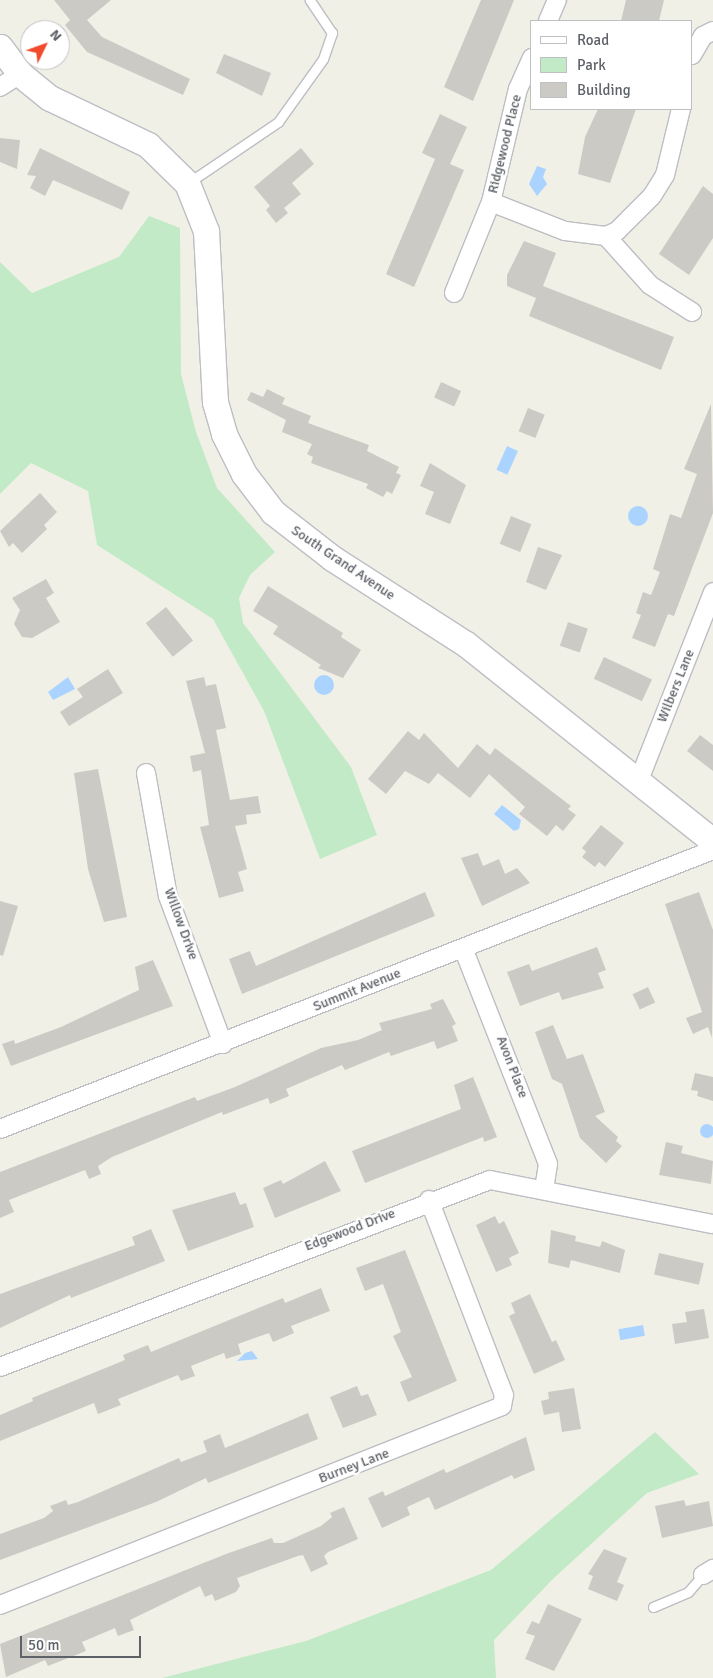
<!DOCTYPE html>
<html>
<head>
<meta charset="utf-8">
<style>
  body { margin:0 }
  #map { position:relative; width:713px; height:1678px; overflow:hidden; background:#f1f0e7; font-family:Signika,sans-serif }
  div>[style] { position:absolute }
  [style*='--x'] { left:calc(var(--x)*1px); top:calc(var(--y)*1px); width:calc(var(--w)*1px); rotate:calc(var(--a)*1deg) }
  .green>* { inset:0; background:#c3eac6 }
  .water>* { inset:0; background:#aad4ff; transform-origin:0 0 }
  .round { border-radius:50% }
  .building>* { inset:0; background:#cccac4; transform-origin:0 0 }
  .roads { filter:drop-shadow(1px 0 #bcbec3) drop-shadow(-1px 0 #bcbec3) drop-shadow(0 1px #bcbec3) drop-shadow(0 -1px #bcbec3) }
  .lane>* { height:9px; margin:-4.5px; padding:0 4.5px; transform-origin:4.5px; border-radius:4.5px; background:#fff }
  .street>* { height:18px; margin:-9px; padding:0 9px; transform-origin:9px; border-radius:9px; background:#fff }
  .secondary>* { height:25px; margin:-12.5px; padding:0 12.5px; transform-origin:12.5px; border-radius:12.5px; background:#fff }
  span { translate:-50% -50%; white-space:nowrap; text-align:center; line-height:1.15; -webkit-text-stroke:5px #fff; paint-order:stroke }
  .street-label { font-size:14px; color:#5e6268 }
  .legend { position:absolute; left:530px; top:20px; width:162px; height:90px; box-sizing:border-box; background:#fff; border:1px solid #bfc0c3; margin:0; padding:6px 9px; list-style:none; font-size:15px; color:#5e6268 }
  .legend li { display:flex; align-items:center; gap:10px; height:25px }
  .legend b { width:25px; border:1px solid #bfc0c3 }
  .north { position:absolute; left:20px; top:20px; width:50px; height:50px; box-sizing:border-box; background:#fff; border:1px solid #bfc0c3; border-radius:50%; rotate:48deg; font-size:14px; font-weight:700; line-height:20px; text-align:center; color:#5e6268 }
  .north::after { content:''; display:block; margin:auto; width:18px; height:22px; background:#f24a2c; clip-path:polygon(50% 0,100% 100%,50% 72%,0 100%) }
  .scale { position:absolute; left:20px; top:1636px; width:121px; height:22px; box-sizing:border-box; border:2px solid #5e6268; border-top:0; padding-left:6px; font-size:15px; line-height:18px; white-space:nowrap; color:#5e6268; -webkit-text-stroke:4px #fff; paint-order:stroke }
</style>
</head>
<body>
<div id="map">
  <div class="green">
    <i style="clip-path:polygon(149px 216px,180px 228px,181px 374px,196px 432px,217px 488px,275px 552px,250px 575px,239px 598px,243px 623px,351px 767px,377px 835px,320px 859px,264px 711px,213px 619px,97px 545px,88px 491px,31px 463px,0 494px,0 262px,32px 293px,119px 257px)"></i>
    <i style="clip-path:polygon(655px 1432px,699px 1474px,647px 1493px,555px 1577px,494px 1640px,496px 1678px,162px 1678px,306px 1641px,491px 1570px)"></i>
  </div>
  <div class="water">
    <i style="clip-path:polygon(537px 166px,546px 169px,543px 177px,547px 184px,537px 196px,529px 184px)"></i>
    <i style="left:507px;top:446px;width:12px;height:26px;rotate:24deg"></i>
    <i class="round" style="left:628px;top:506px;width:20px;height:20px"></i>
    <i class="round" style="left:314px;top:675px;width:20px;height:20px"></i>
    <i style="clip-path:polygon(68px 677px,75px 689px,53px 700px,48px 692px)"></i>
    <i style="clip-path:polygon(502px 805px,521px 820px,519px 829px,514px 831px,494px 814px)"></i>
    <i class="round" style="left:700px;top:1124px;width:14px;height:14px"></i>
    <i style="left:643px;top:1325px;width:11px;height:25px;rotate:80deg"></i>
    <i style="clip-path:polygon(252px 1351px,258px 1359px,237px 1361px,245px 1353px)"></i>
  </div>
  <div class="building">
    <i style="clip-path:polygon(54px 0,111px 0,87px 20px,102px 37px,190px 79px,183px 95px,87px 52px,65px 25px,70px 20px)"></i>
    <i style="clip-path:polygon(481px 0,514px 0,473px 101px,444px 87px)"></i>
    <i style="clip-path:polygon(626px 0,664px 0,659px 21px,621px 21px)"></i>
    <i style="clip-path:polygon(224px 54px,271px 73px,262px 96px,216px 73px)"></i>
    <i style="clip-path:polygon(598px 109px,636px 109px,610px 183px,578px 174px,585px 137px)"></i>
    <i style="clip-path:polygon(440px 114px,467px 127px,450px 164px,464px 170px,414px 287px,386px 274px,435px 159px,422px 153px)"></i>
    <i style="clip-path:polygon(0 138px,20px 140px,17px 169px,0 162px)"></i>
    <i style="clip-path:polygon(40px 148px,130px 192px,122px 210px,53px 180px,45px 196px,30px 188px,36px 176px,27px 175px)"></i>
    <i style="clip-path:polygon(301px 148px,314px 164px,292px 183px,301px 194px,284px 208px,288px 213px,276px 223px,266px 210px,270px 206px,254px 187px)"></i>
    <i style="clip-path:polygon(703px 186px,713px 194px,713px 238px,689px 275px,659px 254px)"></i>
    <i style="clip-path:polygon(524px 241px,556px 253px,543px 286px,674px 337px,661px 370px,529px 316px,536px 298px,507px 286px,507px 275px)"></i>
    <i style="left:441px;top:382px;width:22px;height:17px;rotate:24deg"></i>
    <i style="clip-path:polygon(267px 389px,285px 398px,282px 404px,311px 416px,308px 423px,369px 445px,367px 451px,399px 467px,396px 473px,401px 475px,392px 494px,387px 491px,383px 497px,366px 488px,368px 484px,311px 463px,313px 457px,307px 454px,312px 444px,282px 432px,286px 420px,247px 400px,251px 392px,263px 397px)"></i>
    <i style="clip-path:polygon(711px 404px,713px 513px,674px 616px,668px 614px,655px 647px,632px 638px,641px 615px,636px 613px,643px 592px,651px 595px,660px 572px,653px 569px,670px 514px,681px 518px,697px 474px,684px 469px)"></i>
    <i style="left:528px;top:408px;width:18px;height:25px;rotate:22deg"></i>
    <i style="clip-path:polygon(430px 463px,466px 485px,450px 524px,425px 514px,434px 492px,420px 486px)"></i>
    <i style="clip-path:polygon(40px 493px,57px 512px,44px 525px,47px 529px,22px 553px,13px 543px,9px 547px,0 531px)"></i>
    <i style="left:511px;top:516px;width:22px;height:30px;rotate:22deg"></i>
    <i style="clip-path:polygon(538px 547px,562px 555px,546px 590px,526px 582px)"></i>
    <i style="clip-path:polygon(46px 579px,54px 593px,46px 598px,60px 622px,32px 638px,22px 637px,14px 624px,20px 610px,12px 598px)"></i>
    <i style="clip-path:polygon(268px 586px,343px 633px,341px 637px,361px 650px,343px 678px,318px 668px,321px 665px,273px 634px,278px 626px,253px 611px)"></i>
    <i style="left:166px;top:607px;width:43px;height:26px;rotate:51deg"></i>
    <i style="left:568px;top:622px;width:21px;height:25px;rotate:19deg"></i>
    <i style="left:604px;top:657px;width:53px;height:24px;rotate:25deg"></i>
    <i style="clip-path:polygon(108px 669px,123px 693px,69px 726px,60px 712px,83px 697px,77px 689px)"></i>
    <i style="clip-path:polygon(204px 677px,206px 686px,216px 684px,226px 728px,216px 730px,230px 800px,258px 796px,261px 813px,246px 815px,247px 824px,235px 826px,247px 869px,238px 872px,244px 891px,219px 898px,200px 827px,209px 825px,201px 770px,193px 772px,190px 756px,205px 753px,186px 681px)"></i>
    <i style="clip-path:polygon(408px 731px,419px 740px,424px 733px,458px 768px,477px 744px,490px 755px,495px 748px,571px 806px,568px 809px,576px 815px,563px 831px,556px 825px,547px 836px,519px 814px,525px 807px,489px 774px,470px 798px,438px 773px,429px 784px,405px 771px,386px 794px,368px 779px)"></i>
    <i style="clip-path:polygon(700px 735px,713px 745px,713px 771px,687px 751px)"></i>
    <i style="clip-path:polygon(98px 769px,127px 917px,104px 922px,88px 869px,74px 773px)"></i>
    <i style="clip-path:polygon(601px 825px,624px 843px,605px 867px,599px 862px,595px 867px,582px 857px,586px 852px,582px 848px)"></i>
    <i style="clip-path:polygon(478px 853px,483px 866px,499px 859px,505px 874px,517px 868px,530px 883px,482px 906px,461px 858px)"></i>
    <i style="clip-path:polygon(425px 892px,435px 916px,242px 994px,229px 959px,250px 951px,256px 966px)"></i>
    <i style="clip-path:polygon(699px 892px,713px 930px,712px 1038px,708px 1027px,693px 1034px,686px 1018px,702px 1012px,665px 904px)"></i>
    <i style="clip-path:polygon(0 901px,18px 906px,3px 956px,0 955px)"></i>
    <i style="clip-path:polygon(597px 947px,606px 970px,598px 973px,604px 988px,562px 1000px,559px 992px,520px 1006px,507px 972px,529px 964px,532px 971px)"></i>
    <i style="clip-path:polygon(153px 960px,173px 1006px,11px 1066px,2px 1044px,14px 1040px,15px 1044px,61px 1027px,139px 990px,135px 967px)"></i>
    <i style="left:648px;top:987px;width:17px;height:17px;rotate:65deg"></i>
    <i style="clip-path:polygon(443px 999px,456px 1024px,452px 1026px,458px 1041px,437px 1049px,434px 1041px,391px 1056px,389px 1052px,345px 1070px,342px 1065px,286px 1089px,289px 1096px,270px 1104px,268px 1098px,223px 1115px,222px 1112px,112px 1157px,98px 1166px,101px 1174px,89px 1179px,85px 1170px,9px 1200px,14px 1212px,0 1218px,0 1172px,195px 1097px,197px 1101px,235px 1087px,321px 1048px,358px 1040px,382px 1030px,379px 1023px,432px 1009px,430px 1004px)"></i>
    <i style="clip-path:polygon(553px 1025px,567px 1059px,583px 1054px,605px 1112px,595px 1116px,618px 1137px,616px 1141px,622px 1146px,606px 1163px,580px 1138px,562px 1084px,552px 1079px,535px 1032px)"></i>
    <i style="clip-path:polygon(695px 1073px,713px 1077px,713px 1101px,697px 1096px,698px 1091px,691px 1090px)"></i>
    <i style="clip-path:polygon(473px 1077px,497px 1137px,484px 1142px,483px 1137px,365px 1183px,352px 1151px,461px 1109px,454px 1085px)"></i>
    <i style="clip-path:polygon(666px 1142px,683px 1146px,681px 1153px,713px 1161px,711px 1184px,659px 1175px)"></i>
    <i style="clip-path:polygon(325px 1161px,341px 1191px,275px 1218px,263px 1188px,281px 1180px,283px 1184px)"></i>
    <i style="clip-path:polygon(235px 1192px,240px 1205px,246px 1203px,254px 1227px,188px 1251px,172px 1210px)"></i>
    <i style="clip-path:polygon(495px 1216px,499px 1224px,504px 1221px,519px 1253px,509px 1258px,512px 1265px,496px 1272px,476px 1225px)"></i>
    <i style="clip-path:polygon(151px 1229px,165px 1261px,71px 1298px,70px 1295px,0 1328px,0 1294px,135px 1245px,132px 1237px)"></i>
    <i style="clip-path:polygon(551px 1230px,576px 1236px,575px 1241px,600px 1247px,602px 1241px,625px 1250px,620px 1273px,571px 1260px,569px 1268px,548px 1263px)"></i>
    <i style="clip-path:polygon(405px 1250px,457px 1381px,408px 1402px,400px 1382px,412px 1377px,393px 1336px,401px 1332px,383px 1284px,365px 1291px,356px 1268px)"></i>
    <i style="left:659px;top:1253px;width:46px;height:22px;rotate:13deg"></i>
    <i style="clip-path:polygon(321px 1288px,330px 1311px,291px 1326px,294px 1333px,273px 1342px,269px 1333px,238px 1344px,241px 1354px,226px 1359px,224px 1353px,191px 1366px,195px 1376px,181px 1381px,178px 1375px,118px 1399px,121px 1405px,98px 1414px,94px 1403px,0 1441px,0 1415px,33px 1401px,32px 1398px,125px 1360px,123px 1355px,148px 1345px,151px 1352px,283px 1298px,285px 1303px)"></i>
    <i style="clip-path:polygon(530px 1294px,552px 1342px,556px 1340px,565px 1360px,534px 1374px,509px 1316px,515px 1313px,511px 1303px)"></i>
    <i style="clip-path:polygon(704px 1309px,709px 1338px,675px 1344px,672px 1324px,687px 1322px,685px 1312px)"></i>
    <i style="clip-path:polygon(357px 1386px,361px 1396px,368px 1394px,377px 1415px,343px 1428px,330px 1397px)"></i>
    <i style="clip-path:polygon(574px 1388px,581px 1429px,562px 1432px,559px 1412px,544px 1415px,541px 1401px,549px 1399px,548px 1392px)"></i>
    <i style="clip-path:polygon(308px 1413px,318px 1439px,208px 1483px,206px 1478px,156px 1502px,0 1560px,0 1534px,44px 1518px,53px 1511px,50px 1506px,66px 1500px,68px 1505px,78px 1502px,179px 1458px,181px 1462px,207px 1452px,203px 1441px,220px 1434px,225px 1448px)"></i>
    <i style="clip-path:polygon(526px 1437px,535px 1470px,514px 1479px,512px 1475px,435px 1510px,429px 1497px,407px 1507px,410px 1515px,382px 1528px,368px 1498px,383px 1491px,385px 1496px,444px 1469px,446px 1473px)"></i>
    <i style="clip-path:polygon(684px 1500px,686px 1506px,709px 1501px,713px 1526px,662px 1538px,655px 1506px)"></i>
    <i style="clip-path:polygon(344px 1507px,358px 1539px,328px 1552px,324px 1556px,328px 1564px,311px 1572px,303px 1555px,298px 1556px,237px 1578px,240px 1586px,236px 1592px,215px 1601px,212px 1594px,205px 1597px,200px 1586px,130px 1620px,134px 1630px,118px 1636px,115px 1628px,82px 1642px,86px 1651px,48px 1666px,45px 1660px,6px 1677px,0 1644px,226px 1554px,272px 1538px,274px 1543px,283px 1543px,321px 1526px,332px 1517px,330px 1513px)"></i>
    <i style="clip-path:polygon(604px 1549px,627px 1558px,617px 1582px,624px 1585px,617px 1601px,588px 1589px,593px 1576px,588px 1574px)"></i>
    <i style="clip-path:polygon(548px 1604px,582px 1619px,554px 1671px,525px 1659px,535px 1636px,526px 1633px,532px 1621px,539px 1624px)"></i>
  </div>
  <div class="roads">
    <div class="lane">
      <i style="--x:188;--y:183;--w:109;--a:-34.1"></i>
      <i style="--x:278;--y:122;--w:77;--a:-54.5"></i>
      <i style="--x:323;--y:59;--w:28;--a:-71"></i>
      <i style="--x:332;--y:33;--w:40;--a:-124"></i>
      <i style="--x:653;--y:1607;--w:38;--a:-23"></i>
      <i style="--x:688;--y:1592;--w:23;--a:-49"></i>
    </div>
    <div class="street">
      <i style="--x:548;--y:21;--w:23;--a:-67"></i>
      <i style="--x:692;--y:55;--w:22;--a:-60"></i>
      <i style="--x:703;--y:36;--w:11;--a:-27"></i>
      <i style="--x:0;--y:87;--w:24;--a:-33"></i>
      <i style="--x:491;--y:202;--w:79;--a:21.4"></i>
      <i style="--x:565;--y:231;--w:41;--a:7"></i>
      <i style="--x:606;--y:236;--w:12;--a:-24"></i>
      <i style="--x:617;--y:231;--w:49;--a:-45"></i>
      <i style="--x:652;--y:196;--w:25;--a:-58"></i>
      <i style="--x:665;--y:175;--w:68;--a:-76.4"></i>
      <i style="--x:606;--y:236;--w:66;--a:48.1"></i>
      <i style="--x:650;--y:285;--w:50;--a:32.7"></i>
      <i style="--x:454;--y:293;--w:98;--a:-67.9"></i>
      <i style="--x:491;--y:202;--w:116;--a:-76.6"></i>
      <i style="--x:518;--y:89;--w:34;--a:-66"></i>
      <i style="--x:146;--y:773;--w:125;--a:79.9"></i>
      <i style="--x:168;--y:896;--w:158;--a:69.6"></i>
      <i style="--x:639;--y:780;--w:202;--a:-68.5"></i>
      <i style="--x:463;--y:948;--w:232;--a:68.5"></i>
      <i style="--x:548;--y:1164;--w:25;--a:99"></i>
      <i style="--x:0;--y:1129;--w:766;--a:-21.37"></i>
      <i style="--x:0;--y:1367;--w:524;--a:-20.89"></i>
      <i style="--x:490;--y:1180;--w:227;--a:11.2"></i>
      <i style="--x:703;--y:1575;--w:12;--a:-31"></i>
      <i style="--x:0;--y:1605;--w:540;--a:-21.62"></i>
      <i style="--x:502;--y:1406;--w:11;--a:-80"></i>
      <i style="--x:504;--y:1395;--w:209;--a:-111"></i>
    </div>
    <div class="secondary">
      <i style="--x:0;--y:47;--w:34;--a:53"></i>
      <i style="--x:20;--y:74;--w:38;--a:39"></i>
      <i style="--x:50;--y:98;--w:109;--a:25.6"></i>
      <i style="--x:148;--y:145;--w:54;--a:44.3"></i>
      <i style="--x:187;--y:183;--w:52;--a:68.4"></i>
      <i style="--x:206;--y:231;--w:171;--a:87"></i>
      <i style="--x:215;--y:402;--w:33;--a:74"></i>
      <i style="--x:224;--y:434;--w:45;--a:63.4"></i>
      <i style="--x:244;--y:474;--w:48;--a:52.7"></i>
      <i style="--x:273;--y:512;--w:75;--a:37.9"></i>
      <i style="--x:332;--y:558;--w:159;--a:32.7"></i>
      <i style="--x:466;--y:644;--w:316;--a:38.6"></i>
    </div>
  </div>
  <div class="street-label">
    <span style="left:505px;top:144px;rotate:-76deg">Ridgewood Place</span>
    <span style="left:343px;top:563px;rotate:34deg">South Grand Avenue</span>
    <span style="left:676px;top:686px;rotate:-68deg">Wilbers Lane</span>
    <span style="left:181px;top:924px;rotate:70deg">Willow Drive</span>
    <span style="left:357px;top:990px;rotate:-22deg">Summit Avenue</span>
    <span style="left:512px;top:1067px;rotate:69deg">Avon Place</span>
    <span style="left:350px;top:1230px;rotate:-21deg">Edgewood Drive</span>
    <span style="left:354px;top:1466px;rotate:-21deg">Burney Lane</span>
  </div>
  <ul class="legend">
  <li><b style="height:6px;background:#fff"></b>Road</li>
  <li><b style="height:14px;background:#c3eac6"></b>Park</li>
  <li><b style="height:14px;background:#cccac4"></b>Building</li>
  </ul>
  <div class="north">N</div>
  <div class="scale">50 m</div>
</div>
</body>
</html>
